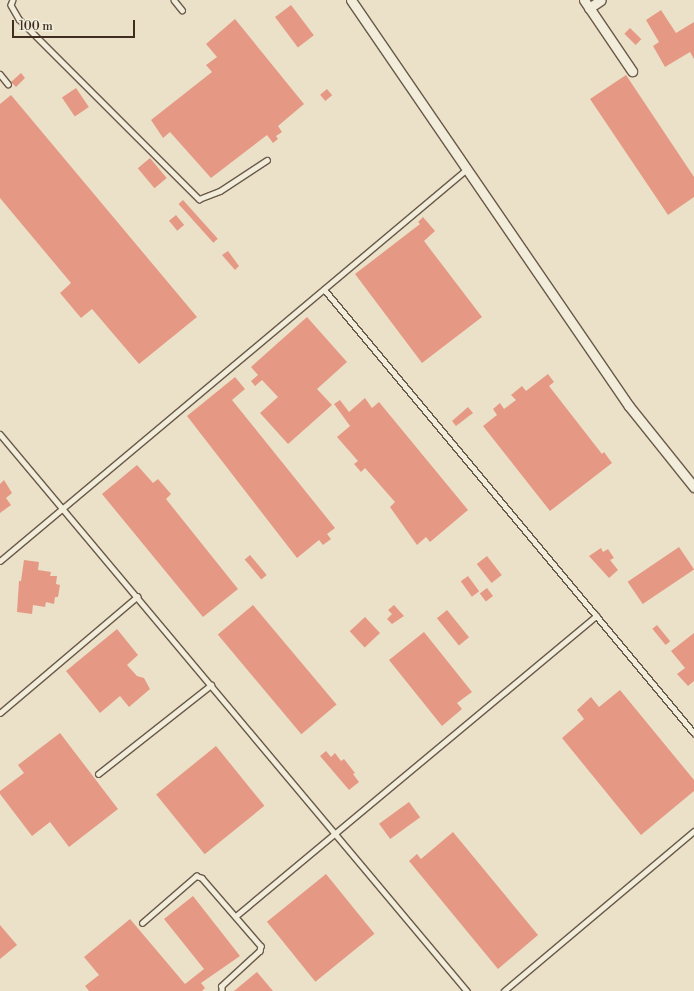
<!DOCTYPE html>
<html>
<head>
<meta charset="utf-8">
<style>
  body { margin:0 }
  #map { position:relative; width:694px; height:991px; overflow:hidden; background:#ebe1c8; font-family:"Libre Bodoni",serif }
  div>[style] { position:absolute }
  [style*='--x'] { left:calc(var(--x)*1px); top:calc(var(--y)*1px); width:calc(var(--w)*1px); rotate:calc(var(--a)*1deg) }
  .building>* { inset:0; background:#e59984; transform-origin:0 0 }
  .roads { filter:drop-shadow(1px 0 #6a5a49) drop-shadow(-1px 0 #6a5a49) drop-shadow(0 1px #6a5a49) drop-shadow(0 -1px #6a5a49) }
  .service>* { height:4.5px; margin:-2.25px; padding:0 2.25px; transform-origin:2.25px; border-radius:2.25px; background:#f2ecdb }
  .minor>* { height:9px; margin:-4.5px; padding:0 4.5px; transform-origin:4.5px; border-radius:4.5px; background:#f2ecdb }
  span { translate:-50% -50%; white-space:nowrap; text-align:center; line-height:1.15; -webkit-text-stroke:3px #f2ecdb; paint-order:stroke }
  .scale { position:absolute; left:12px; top:20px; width:123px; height:18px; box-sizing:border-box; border:2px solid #3f2d1f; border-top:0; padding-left:5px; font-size:12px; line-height:14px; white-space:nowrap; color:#3f2d1f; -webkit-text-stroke:3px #f2ecdb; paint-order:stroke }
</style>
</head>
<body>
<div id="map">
  <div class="building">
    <i style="left:291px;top:5px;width:38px;height:20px;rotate:53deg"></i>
    <i style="clip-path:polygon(661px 10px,676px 33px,694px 22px,694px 59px,690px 52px,665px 67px,653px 46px,659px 42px,646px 20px)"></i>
    <i style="clip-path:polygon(235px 19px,304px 104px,278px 126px,282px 132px,276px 136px,278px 139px,273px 143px,267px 135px,211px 178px,170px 132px,163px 138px,151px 120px,212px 72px,206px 65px,217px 57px,206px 44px)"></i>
    <i style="left:630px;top:28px;width:16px;height:8px;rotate:45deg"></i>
    <i style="clip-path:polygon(21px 73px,25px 78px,16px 87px,11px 82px)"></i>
    <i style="clip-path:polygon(626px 75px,694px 177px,694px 197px,668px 215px,590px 99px)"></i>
    <i style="left:76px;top:88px;width:23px;height:17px;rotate:56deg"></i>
    <i style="left:327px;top:89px;width:8px;height:9px;rotate:50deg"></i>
    <i style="clip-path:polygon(11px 95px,197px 317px,139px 364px,92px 309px,81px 318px,60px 293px,71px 283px,0 198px,0 104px)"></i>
    <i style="left:150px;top:158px;width:26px;height:16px;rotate:50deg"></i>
    <i style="left:183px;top:200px;width:52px;height:6px;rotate:48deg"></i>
    <i style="left:176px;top:215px;width:13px;height:9px;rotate:51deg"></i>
    <i style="clip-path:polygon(423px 217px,435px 231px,424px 241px,482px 317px,422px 363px,355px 274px,420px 224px,418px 222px)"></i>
    <i style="clip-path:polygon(228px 251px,239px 266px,235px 270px,222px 255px)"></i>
    <i style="clip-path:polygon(307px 317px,347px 362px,317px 389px,332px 405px,288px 444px,260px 413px,278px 397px,262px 380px,255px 386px,251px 381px,258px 375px,251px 367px)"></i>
    <i style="clip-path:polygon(548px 374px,554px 382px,549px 386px,602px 454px,604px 452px,612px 463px,550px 511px,483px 426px,497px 415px,493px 409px,500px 403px,504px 409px,516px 400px,511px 395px,522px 386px,526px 391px)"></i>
    <i style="clip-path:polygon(235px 377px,245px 389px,232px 400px,335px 528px,327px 534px,331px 539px,323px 545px,319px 540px,297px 558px,187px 416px)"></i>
    <i style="clip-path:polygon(365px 398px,372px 408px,379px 402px,468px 510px,430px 542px,426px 537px,417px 545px,390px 507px,395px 502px,365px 468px,361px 472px,354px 464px,358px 461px,337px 437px,350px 426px,334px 404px,340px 400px,349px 412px)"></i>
    <i style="clip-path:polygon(468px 407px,473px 413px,456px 426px,452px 421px)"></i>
    <i style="clip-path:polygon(137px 465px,153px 483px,158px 479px,171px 494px,166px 499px,238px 589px,203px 617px,102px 494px)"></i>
    <i style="clip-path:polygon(4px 480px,12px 493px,6px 498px,11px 505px,0 513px,0 484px)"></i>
    <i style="left:679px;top:547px;width:27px;height:62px;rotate:56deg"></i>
    <i style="clip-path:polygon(601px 548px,603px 552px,608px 549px,614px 558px,610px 560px,618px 570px,609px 578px,589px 556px)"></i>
    <i style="left:250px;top:555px;width:26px;height:7px;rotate:50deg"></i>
    <i style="left:487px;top:556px;width:24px;height:13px;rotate:52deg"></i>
    <i style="clip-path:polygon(24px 560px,39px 562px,38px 570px,51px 572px,50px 576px,57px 576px,56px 584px,60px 585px,58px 597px,55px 597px,54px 604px,46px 602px,45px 607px,33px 605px,32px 614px,17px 612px,19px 581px,21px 581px)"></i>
    <i style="left:468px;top:576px;width:19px;height:9px;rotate:54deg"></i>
    <i style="left:487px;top:588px;width:10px;height:9px;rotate:53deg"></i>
    <i style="left:253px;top:605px;width:130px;height:46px;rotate:50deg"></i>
    <i style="clip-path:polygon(394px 605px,404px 616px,392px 624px,387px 619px,392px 614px,388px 610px)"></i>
    <i style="left:447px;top:610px;width:35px;height:13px;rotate:51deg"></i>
    <i style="left:365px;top:617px;width:22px;height:21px;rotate:47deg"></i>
    <i style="left:657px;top:625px;width:21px;height:6px;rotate:51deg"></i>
    <i style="clip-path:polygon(117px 629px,138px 655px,127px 665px,137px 676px,144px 678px,150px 689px,129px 707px,120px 696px,100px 713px,66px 671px)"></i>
    <i style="clip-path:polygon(424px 632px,472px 692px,457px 703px,462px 709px,442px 726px,389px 660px)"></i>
    <i style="clip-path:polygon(694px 633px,694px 681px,688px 686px,677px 674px,685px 668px,671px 651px)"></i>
    <i style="clip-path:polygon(620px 690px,694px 780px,694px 791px,641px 835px,562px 738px,584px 719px,577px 710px,591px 697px,599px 707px)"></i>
    <i style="clip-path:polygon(60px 733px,118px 809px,69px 847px,50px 822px,32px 836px,0 794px,0 791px,24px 773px,18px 765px)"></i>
    <i style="left:216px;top:746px;width:77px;height:77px;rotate:51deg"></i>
    <i style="clip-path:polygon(326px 751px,331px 757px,335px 753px,341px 761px,344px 759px,355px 773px,353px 774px,359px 782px,349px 790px,320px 756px)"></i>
    <i style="left:409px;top:802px;width:19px;height:37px;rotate:54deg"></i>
    <i style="clip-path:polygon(453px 832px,538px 935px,498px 969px,409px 861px,417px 854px,421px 859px)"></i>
    <i style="left:326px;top:874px;width:77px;height:76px;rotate:51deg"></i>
    <i style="clip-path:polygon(193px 896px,240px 956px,201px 983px,205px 988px,202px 991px,89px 991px,85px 986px,99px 975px,84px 957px,130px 919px,185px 984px,204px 969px,164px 919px)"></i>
    <i style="clip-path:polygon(0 925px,17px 945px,0 959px)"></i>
    <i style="clip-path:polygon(257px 972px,273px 991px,234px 991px)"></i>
  </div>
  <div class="roads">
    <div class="service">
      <i style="--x:13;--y:0;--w:5;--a:112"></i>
      <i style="--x:11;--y:5;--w:16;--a:60"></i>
      <i style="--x:19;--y:19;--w:255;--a:45"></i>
      <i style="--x:199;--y:199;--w:22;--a:-21"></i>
      <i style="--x:220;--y:191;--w:56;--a:-33.4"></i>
      <i style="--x:174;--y:0;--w:13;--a:51"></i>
      <i style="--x:0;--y:74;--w:13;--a:51"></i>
      <i style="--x:324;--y:289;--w:578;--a:50.19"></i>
      <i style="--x:0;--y:434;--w:727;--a:50.02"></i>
      <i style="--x:0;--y:561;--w:610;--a:-40.01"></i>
      <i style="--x:0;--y:713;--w:180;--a:-40.3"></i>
      <i style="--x:98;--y:774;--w:144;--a:-38.2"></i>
      <i style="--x:236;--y:916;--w:469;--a:-39.8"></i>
      <i style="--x:142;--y:923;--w:72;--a:-41"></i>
      <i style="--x:196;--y:876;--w:6;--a:18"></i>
      <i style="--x:202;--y:878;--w:90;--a:49.1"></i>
      <i style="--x:261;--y:946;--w:5;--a:101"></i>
      <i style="--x:260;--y:951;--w:52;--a:137.4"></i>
      <i style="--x:222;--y:986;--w:5;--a:90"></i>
      <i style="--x:504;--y:991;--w:248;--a:-40.1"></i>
    </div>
    <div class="minor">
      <i style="--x:351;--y:0;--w:492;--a:55.6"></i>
      <i style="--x:629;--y:406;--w:104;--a:51.3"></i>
      <i style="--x:584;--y:0;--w:86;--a:55.9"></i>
      <i style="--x:589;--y:8;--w:14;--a:-34"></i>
    </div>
  </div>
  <div class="scale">100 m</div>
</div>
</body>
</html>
